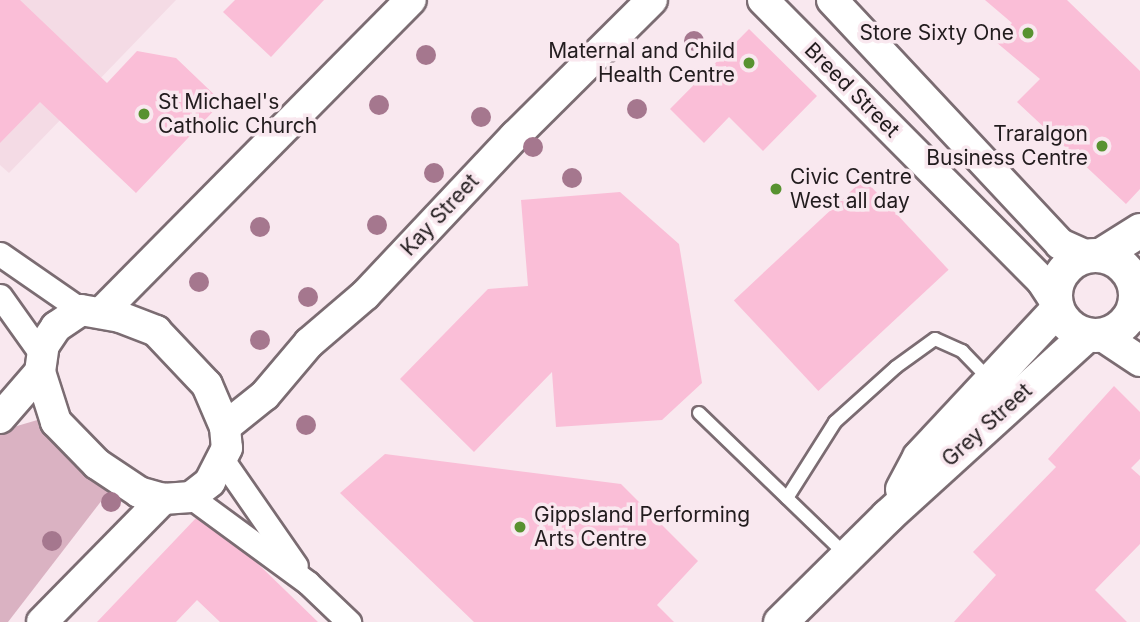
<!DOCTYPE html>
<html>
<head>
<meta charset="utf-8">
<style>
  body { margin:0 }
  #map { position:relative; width:1140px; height:622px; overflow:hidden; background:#f9e8ef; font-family:Inter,sans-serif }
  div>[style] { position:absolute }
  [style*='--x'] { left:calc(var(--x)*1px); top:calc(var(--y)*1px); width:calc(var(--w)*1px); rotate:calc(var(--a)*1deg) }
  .built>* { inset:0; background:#f4dbe5 }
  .green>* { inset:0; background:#dab2c2 }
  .building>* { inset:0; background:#fabed7; transform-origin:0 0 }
  .roads { filter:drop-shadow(2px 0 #7b6c72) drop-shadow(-2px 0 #7b6c72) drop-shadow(0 2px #7b6c72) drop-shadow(0 -2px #7b6c72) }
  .service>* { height:12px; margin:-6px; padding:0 6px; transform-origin:6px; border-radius:6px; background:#fff }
  .minor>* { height:23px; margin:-11.5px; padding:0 11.5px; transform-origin:11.5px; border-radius:11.5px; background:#fff }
  .tertiary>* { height:30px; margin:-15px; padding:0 15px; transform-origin:15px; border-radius:15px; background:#fff }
  .secondary>* { height:33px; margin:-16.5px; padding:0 16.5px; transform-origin:16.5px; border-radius:16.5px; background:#fff }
  .secondary>.ring { margin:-16.5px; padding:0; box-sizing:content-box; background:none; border:33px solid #fff; border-radius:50% }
  .trees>* { width:20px; height:20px; margin:-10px; border-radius:50%; background:#a5778e }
  .dots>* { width:19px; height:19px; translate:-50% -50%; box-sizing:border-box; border:4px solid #f9e8ef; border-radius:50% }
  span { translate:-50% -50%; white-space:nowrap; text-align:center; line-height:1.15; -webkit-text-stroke:7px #f9e8ef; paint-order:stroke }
  .poi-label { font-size:21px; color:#221c1e }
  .right { translate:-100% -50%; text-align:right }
  .left { translate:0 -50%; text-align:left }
  .street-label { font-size:21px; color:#221c1e }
</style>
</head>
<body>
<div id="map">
  <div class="built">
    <i style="clip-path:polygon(0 0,176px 0,9px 173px,0 165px)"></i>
  </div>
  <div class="green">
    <i style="clip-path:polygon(51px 416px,119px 478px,8px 622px,0 622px,0 431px)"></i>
  </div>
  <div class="building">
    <i style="clip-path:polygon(0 0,20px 0,107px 83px,137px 51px,176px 58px,222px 102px,136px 193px,40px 102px,0 143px)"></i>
    <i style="clip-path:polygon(235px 0,324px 0,271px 57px,223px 12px)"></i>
    <i style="clip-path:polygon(985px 0,1067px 0,1140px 71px,1140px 189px,1126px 204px,1017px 102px,1040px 79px,996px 42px,1012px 23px)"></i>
    <i style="clip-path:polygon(749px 29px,817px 96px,763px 151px,729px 117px,704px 143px,670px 109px)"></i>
    <i style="left:864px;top:179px;width:124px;height:178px;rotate:47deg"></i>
    <i style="clip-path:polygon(620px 192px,679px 244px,702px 383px,662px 420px,556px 427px,552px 372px,474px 452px,400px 379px,488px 289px,528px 286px,521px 200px)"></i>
    <i style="clip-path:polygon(1114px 386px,1140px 412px,1140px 459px,1131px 468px,1140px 476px,1140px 544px,1095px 590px,1127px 622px,954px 622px,996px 575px,973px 552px,1056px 467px,1048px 459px)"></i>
    <i style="clip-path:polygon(385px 454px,621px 484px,698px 561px,657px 605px,674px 622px,474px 622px,340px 493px)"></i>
    <i style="clip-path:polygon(196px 518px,255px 561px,318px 622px,220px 622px,197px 600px,176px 622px,97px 622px)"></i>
  </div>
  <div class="roads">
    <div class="service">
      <i style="--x:699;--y:413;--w:204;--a:44"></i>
      <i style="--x:787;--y:498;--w:90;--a:-57.7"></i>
      <i style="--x:835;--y:422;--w:82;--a:-42"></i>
      <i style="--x:896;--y:367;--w:48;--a:-35.7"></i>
      <i style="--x:935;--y:339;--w:30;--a:24"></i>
      <i style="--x:962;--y:351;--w:39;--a:46"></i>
    </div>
    <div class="minor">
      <i style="--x:0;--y:254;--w:98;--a:34.7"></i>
      <i style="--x:0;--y:296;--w:72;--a:54.6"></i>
      <i style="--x:224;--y:462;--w:126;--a:55.3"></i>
      <i style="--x:191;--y:497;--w:145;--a:36.3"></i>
      <i style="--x:308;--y:583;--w:57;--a:43.6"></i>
    </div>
    <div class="tertiary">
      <i style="--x:763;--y:0;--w:396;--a:45.2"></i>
      <i style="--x:1042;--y:281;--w:24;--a:57"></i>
      <i style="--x:832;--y:0;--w:334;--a:46.9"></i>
      <i style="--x:1060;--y:244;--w:30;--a:24"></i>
      <i style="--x:1134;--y:306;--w:12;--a:59"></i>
      <i style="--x:81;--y:310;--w:40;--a:10"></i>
      <i style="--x:120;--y:317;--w:39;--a:21"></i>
      <i style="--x:156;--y:331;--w:74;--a:46.6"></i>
      <i style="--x:207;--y:385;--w:46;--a:66.8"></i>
      <i style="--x:225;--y:427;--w:21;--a:85"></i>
      <i style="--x:227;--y:448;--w:38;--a:117"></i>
      <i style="--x:210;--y:482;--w:24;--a:142"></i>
      <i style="--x:191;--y:497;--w:28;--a:176"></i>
      <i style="--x:163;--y:499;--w:25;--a:-164"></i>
      <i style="--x:139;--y:492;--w:50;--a:-146.3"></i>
      <i style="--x:97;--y:464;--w:59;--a:-134.3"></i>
      <i style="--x:56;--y:422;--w:52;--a:-107.7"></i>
      <i style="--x:40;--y:372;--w:27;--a:-82"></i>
      <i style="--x:44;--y:345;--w:22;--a:-56"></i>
      <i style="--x:56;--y:327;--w:30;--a:-34"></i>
      <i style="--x:102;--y:312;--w:439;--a:-45.3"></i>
      <i style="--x:1101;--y:335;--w:47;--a:33.7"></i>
      <i style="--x:0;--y:418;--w:61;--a:-49"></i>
      <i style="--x:225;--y:427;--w:51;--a:-38.7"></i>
      <i style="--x:265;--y:395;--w:68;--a:-49.8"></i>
      <i style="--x:309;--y:343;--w:74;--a:-40.6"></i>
      <i style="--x:365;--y:295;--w:219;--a:-46.7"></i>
      <i style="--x:515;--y:136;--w:193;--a:-44.8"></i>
      <i style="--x:42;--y:622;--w:173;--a:-45.5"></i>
    </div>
    <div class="secondary">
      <i style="--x:1100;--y:255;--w:47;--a:-32"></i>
      <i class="ring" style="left:1055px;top:255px;width:47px;height:47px"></i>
      <i style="--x:902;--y:489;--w:36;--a:-62"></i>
      <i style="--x:919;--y:457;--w:202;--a:-47"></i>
      <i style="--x:780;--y:622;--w:151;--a:-44.7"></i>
      <i style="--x:887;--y:516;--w:270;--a:-42.3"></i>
    </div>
  </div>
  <div class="trees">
    <i style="left:694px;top:41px"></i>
    <i style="left:426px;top:55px"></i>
    <i style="left:379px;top:105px"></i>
    <i style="left:637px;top:109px"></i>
    <i style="left:481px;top:117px"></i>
    <i style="left:533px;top:147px"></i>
    <i style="left:434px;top:173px"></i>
    <i style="left:572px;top:178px"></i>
    <i style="left:377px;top:225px"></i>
    <i style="left:260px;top:227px"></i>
    <i style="left:199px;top:282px"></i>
    <i style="left:308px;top:297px"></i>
    <i style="left:260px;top:340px"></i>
    <i style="left:306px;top:425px"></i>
    <i style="left:111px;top:502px"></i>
    <i style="left:52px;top:541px"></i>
  </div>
  <div class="dots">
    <i style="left:1028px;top:33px;background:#589230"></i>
    <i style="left:749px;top:63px;background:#589230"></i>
    <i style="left:144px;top:114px;background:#589230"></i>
    <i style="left:1102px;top:146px;background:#589230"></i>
    <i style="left:776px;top:189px;background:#589230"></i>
    <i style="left:520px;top:527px;background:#589230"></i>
  </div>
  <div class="poi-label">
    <span class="right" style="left:1014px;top:33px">Store Sixty One</span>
    <span class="right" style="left:735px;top:63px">Maternal and Child<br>Health Centre</span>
    <span class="left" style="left:158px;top:114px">St Michael's<br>Catholic Church</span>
    <span class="right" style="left:1088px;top:146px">Traralgon<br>Business Centre</span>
    <span class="left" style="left:790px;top:189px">Civic Centre<br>West all day</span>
    <span class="left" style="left:534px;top:527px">Gippsland Performing<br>Arts Centre</span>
  </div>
  <div class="street-label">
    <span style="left:852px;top:90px;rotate:45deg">Breed Street</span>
    <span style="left:440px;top:215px;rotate:-47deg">Kay Street</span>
    <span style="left:987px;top:425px;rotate:-42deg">Grey Street</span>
  </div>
</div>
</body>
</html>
